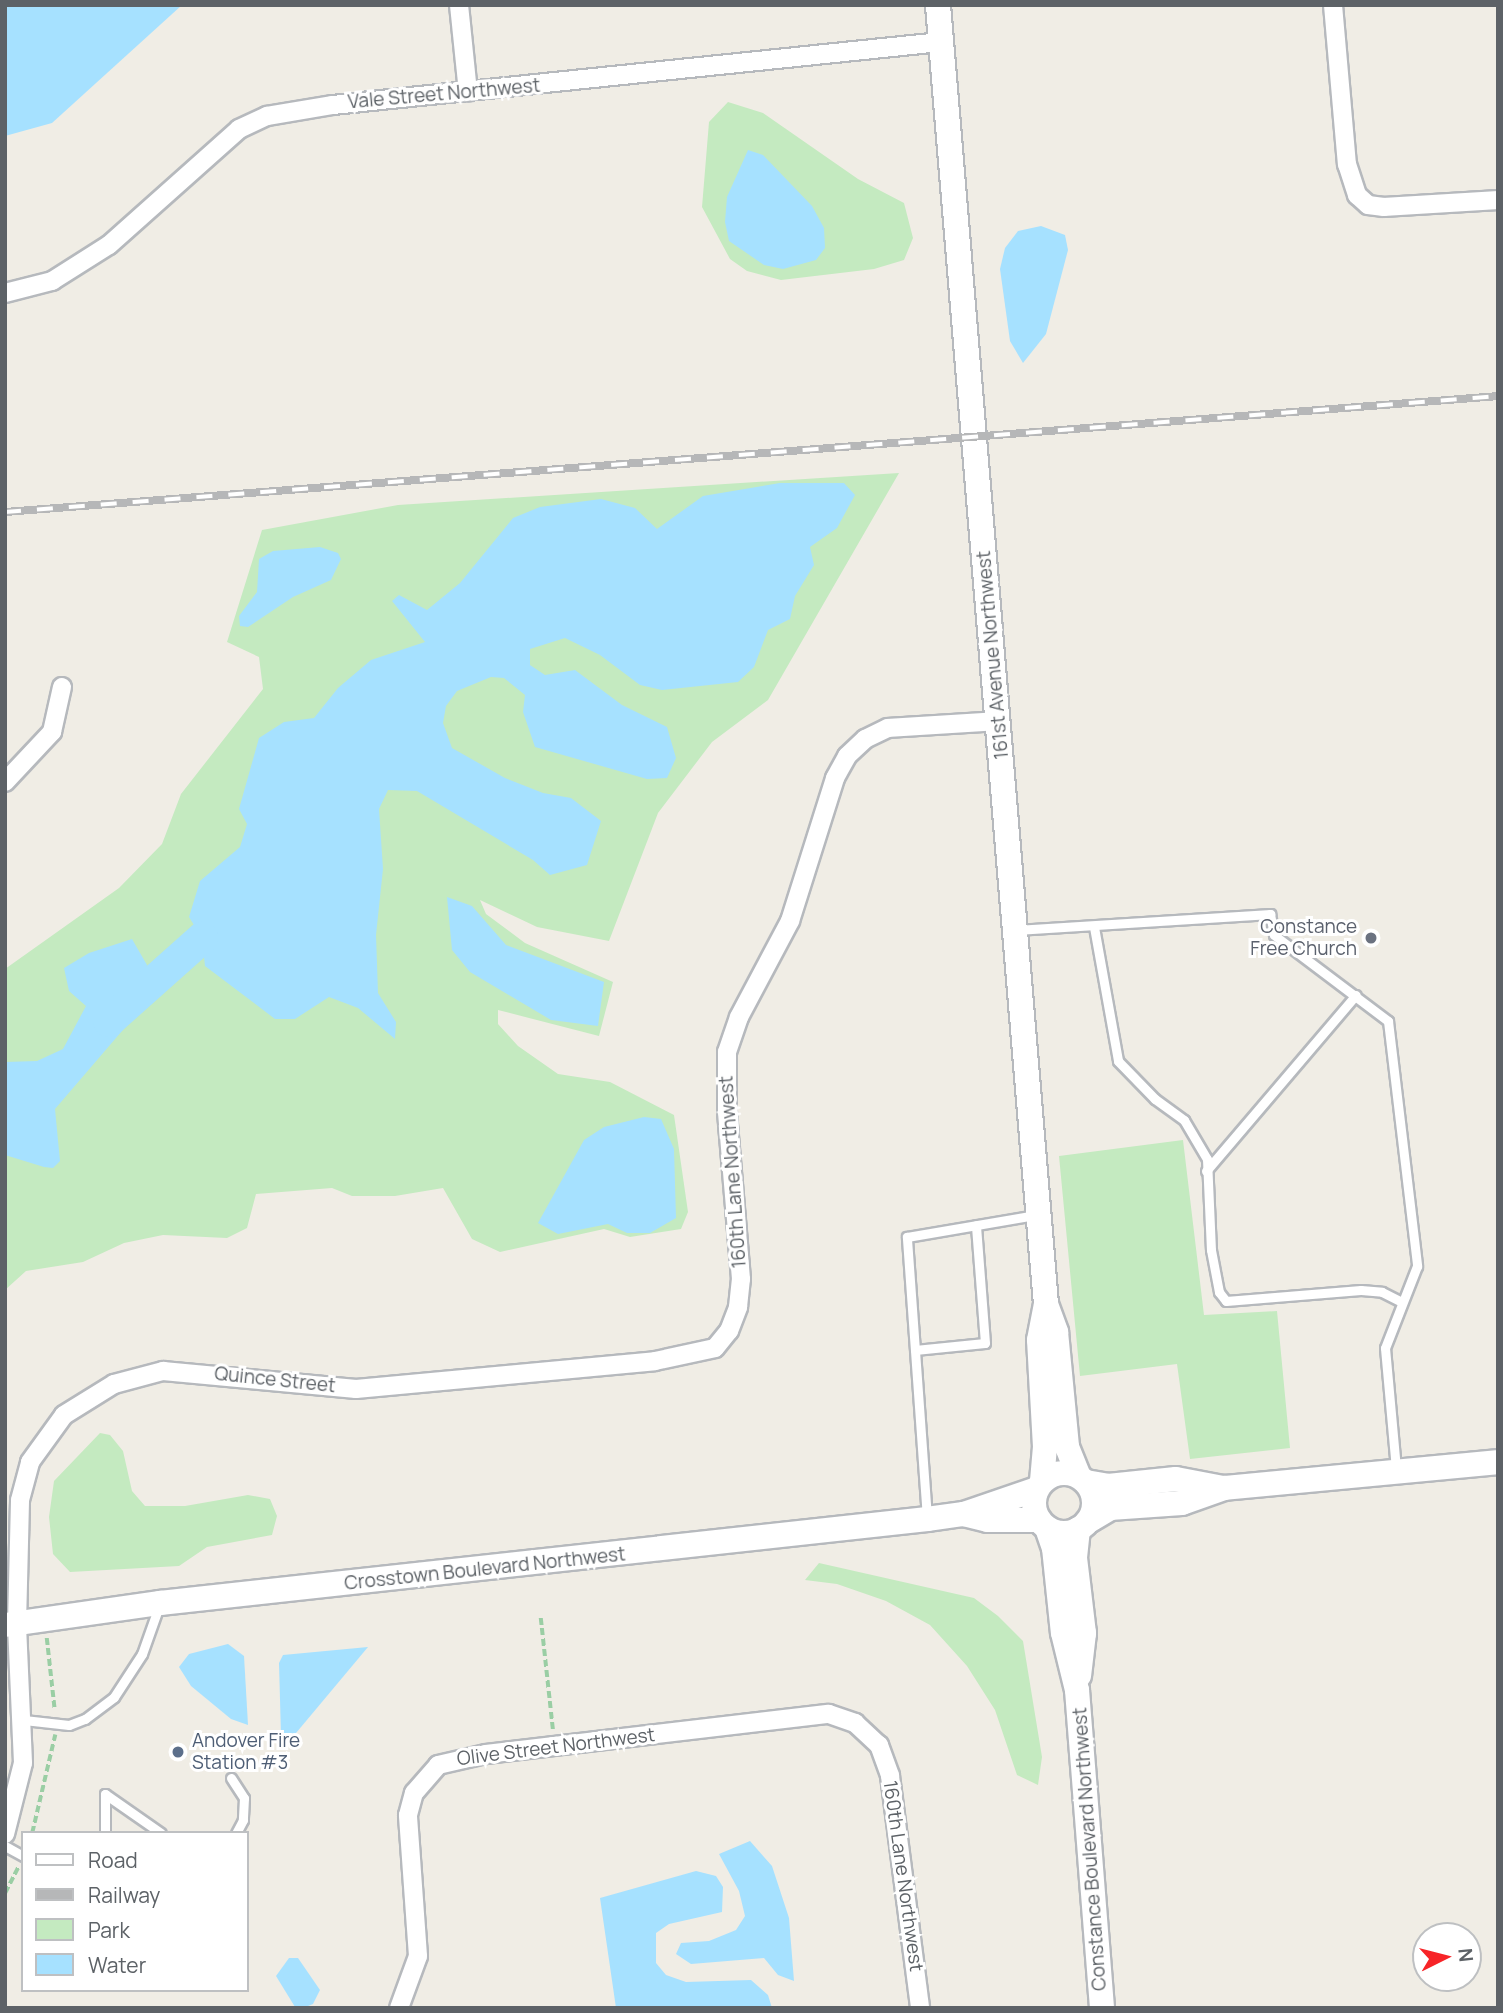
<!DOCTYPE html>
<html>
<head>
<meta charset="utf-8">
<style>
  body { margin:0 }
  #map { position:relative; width:1503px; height:2013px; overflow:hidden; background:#f0ede5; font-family:Manrope,sans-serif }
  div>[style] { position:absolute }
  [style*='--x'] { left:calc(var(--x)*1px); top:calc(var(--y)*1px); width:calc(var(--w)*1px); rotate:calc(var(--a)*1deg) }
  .green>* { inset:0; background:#c4eac0 }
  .water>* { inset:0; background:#a6e1ff }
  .river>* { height:32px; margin:-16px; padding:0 16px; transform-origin:16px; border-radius:16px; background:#a6e1ff }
  .path>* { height:3.5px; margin-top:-1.75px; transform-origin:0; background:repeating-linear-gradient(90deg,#9acea4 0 7px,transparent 0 10.5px) }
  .roads { filter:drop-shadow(2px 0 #b6b9bd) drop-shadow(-2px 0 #b6b9bd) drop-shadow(0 2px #b6b9bd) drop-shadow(0 -2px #b6b9bd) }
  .lane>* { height:9px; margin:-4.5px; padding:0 4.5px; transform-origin:4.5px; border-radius:4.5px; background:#fff }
  .street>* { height:18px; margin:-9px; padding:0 9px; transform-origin:9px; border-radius:9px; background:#fff }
  .secondary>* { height:24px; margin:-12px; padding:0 12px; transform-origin:12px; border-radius:12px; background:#fff }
  .secondary>.ring { margin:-12px; padding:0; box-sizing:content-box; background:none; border:24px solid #fff; border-radius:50% }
  .rail>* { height:8px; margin-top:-4px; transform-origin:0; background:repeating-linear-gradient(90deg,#fff 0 16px,#b6b7b8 0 32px); box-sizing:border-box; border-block:2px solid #b6b7b8 }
  .dots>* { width:19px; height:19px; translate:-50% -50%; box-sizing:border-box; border:4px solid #fff; border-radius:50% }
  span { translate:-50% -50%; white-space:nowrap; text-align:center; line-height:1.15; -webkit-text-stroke:6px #fff; paint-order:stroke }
  .street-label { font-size:19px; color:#5d6267 }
  .worship-label { font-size:19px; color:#5b616d }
  .right { translate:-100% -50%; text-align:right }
  .service-label { font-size:19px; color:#4e5e75 }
  .left { translate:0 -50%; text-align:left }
  .frame { position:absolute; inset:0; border:7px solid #5d6267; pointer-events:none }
  .legend { position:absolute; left:21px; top:1831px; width:228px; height:161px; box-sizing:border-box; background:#fff; border:2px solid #bec0c2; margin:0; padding:9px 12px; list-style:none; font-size:21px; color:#5d6267 }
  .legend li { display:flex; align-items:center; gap:14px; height:35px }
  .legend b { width:35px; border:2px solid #bec0c2 }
  .north { position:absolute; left:1412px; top:1922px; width:70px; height:70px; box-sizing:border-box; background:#fff; border:2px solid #bec0c2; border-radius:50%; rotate:84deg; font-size:19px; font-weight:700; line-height:28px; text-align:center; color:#5d6267 }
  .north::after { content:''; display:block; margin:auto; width:24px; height:32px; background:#f72428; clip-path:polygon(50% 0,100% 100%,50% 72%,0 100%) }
</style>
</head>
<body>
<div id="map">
  <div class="green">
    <i style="clip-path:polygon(728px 102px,763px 113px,858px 179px,904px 203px,913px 238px,904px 260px,874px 269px,781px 280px,747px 271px,730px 259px,702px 207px,709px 122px)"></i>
    <i style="clip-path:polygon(899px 473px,768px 700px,712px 742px,658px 813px,609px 941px,537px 927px,480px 900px,486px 914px,525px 943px,613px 982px,599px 1036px,498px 1010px,498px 1024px,518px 1046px,558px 1074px,610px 1082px,674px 1115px,688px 1212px,681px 1229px,630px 1237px,604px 1229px,500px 1252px,472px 1239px,443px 1188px,395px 1196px,352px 1196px,332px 1188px,256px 1194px,247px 1228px,227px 1238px,163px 1235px,124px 1243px,83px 1262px,26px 1271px,5px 1290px,5px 969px,119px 888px,162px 844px,181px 794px,263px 689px,259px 657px,227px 642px,262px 530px,398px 505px)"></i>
    <i style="clip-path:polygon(1183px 1140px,1204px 1315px,1277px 1311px,1290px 1448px,1190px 1459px,1177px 1364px,1080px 1376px,1059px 1156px)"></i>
    <i style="clip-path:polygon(100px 1433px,110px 1435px,123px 1451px,132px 1491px,145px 1506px,185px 1506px,248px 1495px,270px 1499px,277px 1516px,272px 1535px,207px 1547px,179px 1566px,70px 1572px,53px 1554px,49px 1517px,54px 1481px)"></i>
    <i style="clip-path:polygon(819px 1563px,974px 1598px,998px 1616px,1023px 1641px,1042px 1757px,1038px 1785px,1017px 1775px,995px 1710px,967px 1666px,930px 1625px,886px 1601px,837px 1584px,805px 1580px)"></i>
  </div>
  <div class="water">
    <i style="clip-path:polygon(5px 5px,182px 5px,52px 123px,5px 136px)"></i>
    <i style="clip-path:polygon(748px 150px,763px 155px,812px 206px,824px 228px,825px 248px,816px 260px,783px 269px,764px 265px,729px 241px,725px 222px,727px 197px)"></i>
    <i style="clip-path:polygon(1041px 226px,1065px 235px,1068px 250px,1046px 334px,1023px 363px,1010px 341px,1000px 269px,1005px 248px,1018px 231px)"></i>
    <i style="clip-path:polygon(780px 483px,844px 483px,855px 495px,837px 528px,810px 547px,814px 565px,795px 596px,790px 619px,768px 630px,754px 667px,738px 682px,662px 690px,640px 685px,600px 655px,565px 638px,530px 649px,530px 665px,545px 675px,575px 670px,622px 705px,667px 727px,676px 758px,667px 778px,647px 779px,535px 747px,523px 712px,525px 695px,504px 678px,491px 677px,457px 691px,446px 706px,443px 723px,452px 748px,505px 778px,543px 793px,571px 798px,601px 821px,587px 865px,550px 875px,533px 860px,417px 791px,388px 790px,379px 809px,383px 869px,376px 935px,378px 993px,396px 1022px,395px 1039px,358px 1008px,329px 997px,295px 1019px,275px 1019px,205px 966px,202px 938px,189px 917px,200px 881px,240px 847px,247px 824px,239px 809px,259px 738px,284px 722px,314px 718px,338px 688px,371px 660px,425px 642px,392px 601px,399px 595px,427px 610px,460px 583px,513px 518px,540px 507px,601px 499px,635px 508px,657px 529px,703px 496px)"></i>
    <i style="clip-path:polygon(320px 547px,338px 553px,341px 559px,331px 580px,293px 597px,248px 627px,240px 626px,239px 616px,257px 592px,259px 559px,273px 551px)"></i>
    <i style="clip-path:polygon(447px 897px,472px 906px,506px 945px,604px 982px,598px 1026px,551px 1020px,470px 972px,452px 950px)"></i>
    <i style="clip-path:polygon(132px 939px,147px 965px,134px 1017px,55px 1109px,60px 1161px,53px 1168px,44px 1167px,5px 1155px,5px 1062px,37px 1061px,63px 1049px,86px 1006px,69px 991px,64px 968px,89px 953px)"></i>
    <i style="clip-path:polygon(644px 1117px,661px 1119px,674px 1149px,676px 1218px,650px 1233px,627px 1233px,608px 1224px,558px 1234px,538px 1223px,584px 1140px,604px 1127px)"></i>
    <i style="clip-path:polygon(228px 1644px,244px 1656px,248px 1725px,231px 1719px,191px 1686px,179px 1667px,189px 1654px)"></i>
    <i style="clip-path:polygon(368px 1647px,291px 1739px,281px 1736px,279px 1663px,283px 1655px)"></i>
    <i style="clip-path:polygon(750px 1841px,772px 1866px,789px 1918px,794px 1981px,778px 1975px,764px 1958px,691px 1964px,676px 1954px,681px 1943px,709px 1941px,736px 1930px,745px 1916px,739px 1891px,719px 1854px)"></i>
    <i style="clip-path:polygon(696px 1871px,716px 1876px,723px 1887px,722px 1912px,669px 1924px,656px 1933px,656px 1963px,666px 1975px,686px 1982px,751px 1980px,768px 1995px,772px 2008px,616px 2008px,600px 1898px)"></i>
    <i style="clip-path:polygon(289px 1958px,298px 1958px,320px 1990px,313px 2004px,303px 2008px,295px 2007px,276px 1976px)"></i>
  </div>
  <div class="river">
    <i style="--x:109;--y:1021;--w:125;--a:-41.7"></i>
  </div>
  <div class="path">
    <i style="--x:541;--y:1618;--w:112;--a:83.8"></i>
    <i style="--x:47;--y:1638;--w:72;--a:83.7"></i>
    <i style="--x:32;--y:1833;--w:101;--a:-76.8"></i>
    <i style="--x:5;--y:1893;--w:31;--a:-63"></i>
  </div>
  <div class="roads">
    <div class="lane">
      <i style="--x:1094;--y:927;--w:136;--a:79.8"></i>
      <i style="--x:1118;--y:1061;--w:53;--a:45.8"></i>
      <i style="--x:1155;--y:1099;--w:36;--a:36"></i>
      <i style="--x:1184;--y:1120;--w:45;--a:59.5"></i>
      <i style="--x:1207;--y:1159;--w:91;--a:87.5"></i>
      <i style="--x:1211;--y:1250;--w:43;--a:79.2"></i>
      <i style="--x:1219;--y:1292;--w:11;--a:52"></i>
      <i style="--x:1226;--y:1301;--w:135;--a:-4.7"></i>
      <i style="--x:1361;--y:1290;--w:21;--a:5"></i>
      <i style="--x:1382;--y:1292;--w:20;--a:27"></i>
      <i style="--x:1016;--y:930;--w:255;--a:-3.6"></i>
      <i style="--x:1270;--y:914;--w:21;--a:79"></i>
      <i style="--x:1274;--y:935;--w:143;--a:37"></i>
      <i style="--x:1388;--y:1021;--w:247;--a:83.2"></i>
      <i style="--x:1417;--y:1266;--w:88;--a:111.3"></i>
      <i style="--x:1385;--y:1348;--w:121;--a:84.8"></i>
      <i style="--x:1206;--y:1171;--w:231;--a:-49.6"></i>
      <i style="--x:915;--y:1350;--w:70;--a:-5.7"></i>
      <i style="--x:985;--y:1343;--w:118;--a:-94.4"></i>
      <i style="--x:927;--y:1518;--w:282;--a:-94.1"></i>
      <i style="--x:907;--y:1237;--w:131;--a:-9.7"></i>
      <i style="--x:24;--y:1720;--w:45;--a:6.3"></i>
      <i style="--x:69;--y:1725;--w:17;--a:-21"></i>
      <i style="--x:85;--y:1719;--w:36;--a:-37"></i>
      <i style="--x:114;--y:1697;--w:51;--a:-56.9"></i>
      <i style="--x:142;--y:1654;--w:51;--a:-70.5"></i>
      <i style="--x:231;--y:1778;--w:24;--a:57"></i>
      <i style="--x:244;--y:1798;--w:22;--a:93"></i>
      <i style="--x:243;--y:1820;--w:15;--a:118"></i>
      <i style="--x:105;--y:1794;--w:68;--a:34.9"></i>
      <i style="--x:105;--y:1794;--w:39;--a:90"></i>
      <i style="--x:5;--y:1846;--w:21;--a:29"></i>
    </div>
    <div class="street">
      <i style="--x:459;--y:5;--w:87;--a:84.1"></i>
      <i style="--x:1333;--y:5;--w:160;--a:85"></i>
      <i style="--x:1347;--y:164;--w:33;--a:72"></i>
      <i style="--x:1357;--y:195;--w:15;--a:42"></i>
      <i style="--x:1368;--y:205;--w:16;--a:7"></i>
      <i style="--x:1384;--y:207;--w:114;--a:-3.5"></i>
      <i style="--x:5;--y:293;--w:49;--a:-14.3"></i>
      <i style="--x:52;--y:281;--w:67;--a:-32.3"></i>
      <i style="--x:109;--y:245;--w:174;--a:-41.7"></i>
      <i style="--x:239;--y:129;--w:31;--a:-25"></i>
      <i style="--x:267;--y:116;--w:67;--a:-9.5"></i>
      <i style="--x:333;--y:105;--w:611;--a:-5.92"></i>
      <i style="--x:5;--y:782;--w:69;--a:-46.8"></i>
      <i style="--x:52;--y:732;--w:46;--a:-77.5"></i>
      <i style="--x:5;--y:1834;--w:73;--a:-75.8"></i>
      <i style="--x:23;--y:1763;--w:139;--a:-92.5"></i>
      <i style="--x:17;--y:1624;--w:124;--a:-88.6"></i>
      <i style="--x:20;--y:1500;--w:39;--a:-75"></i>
      <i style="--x:30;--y:1462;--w:58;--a:-54.1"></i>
      <i style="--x:64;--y:1415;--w:59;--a:-31.8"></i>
      <i style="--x:114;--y:1384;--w:51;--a:-14.9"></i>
      <i style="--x:163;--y:1371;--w:194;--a:5.3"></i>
      <i style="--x:356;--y:1389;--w:300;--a:-5.3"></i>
      <i style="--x:655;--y:1361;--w:61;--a:-12.2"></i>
      <i style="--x:715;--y:1348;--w:22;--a:-51"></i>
      <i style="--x:729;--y:1331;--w:26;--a:-69"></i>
      <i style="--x:738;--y:1307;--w:28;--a:-84"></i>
      <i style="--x:741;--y:1279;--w:168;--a:-94.8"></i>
      <i style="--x:727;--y:1112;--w:60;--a:-90"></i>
      <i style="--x:727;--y:1052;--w:37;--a:-71"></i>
      <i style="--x:739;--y:1017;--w:109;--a:-62"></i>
      <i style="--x:790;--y:921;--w:150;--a:-72.5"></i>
      <i style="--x:835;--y:778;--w:25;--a:-61"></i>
      <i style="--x:847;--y:756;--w:25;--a:-43"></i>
      <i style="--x:865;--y:739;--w:25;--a:-26"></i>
      <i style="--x:888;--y:728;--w:111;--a:-3.6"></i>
      <i style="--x:399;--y:2008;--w:55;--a:-69.9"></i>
      <i style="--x:418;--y:1956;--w:141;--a:-94.1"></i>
      <i style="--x:408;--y:1815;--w:23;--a:-75"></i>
      <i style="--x:414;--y:1793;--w:37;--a:-49"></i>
      <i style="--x:438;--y:1765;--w:49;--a:-12.9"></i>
      <i style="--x:486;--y:1754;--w:345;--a:-6.7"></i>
      <i style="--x:829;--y:1714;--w:28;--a:19"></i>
      <i style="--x:855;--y:1723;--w:33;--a:43"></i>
      <i style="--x:879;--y:1745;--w:33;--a:70"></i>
      <i style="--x:890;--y:1776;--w:234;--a:82.6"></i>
    </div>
    <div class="secondary">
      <i style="--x:938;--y:5;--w:1303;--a:85.25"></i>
      <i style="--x:1046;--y:1304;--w:30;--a:70"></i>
      <i style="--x:1056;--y:1332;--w:116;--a:84.5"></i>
      <i style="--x:1067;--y:1447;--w:31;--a:68"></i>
      <i class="ring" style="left:1034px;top:1473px;width:36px;height:36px"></i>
      <i style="--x:1042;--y:1481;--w:34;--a:-85"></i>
      <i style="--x:1045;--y:1447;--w:107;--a:-93.2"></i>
      <i style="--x:1039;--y:1340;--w:36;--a:-79"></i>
      <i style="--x:1086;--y:1482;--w:22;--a:10"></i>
      <i style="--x:1108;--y:1486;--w:68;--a:-5.9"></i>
      <i style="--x:1176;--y:1479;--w:48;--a:10.8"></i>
      <i style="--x:964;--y:1514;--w:25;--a:14"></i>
      <i style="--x:988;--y:1520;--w:51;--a:0"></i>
      <i style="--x:1087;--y:1522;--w:27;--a:-31"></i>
      <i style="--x:1110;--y:1508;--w:72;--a:-4"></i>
      <i style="--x:1182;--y:1503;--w:45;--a:-19.7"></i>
      <i style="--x:1224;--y:1488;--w:275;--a:-5.4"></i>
      <i style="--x:1047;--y:1528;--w:21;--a:71"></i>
      <i style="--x:1054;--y:1548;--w:85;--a:84"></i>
      <i style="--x:1063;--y:1633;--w:59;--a:76.2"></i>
      <i style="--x:1077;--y:1690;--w:319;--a:85.5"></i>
      <i style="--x:1078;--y:1529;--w:29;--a:96"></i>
      <i style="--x:1075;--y:1558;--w:76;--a:83.2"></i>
      <i style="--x:1084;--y:1633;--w:43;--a:96.6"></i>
      <i style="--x:5;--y:1625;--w:157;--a:-8.1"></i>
      <i style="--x:160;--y:1603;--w:772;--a:-6.25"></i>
      <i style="--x:927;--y:1519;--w:37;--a:-8"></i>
      <i style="--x:964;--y:1514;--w:77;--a:-18.9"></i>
    </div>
  </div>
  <div class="rail">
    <i style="--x:5;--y:512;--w:1497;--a:-4.44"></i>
  </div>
  <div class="dots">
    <i style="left:1371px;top:938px;background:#6b7280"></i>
    <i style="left:178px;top:1752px;background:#5c6f8a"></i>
  </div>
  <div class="street-label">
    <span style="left:444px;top:94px;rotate:-5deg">Vale Street Northwest</span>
    <span style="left:993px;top:655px;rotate:-95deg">161st Avenue Northwest</span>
    <span style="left:733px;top:1172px;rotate:-94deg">160th Lane Northwest</span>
    <span style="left:275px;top:1380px;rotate:6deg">Quince Street</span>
    <span style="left:485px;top:1569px;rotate:-6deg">Crosstown Boulevard Northwest</span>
    <span style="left:556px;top:1747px;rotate:-7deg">Olive Street Northwest</span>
    <span style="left:1090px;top:1849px;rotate:-94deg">Constance Boulevard Northwest</span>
    <span style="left:903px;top:1876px;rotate:82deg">160th Lane Northwest</span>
  </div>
  <div class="worship-label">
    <span class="right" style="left:1357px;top:938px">Constance<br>Free Church</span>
  </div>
  <div class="service-label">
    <span class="left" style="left:192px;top:1752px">Andover Fire<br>Station #3</span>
  </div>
  <div class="frame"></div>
  <ul class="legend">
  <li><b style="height:9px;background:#fff"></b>Road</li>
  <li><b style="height:9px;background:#b6b7b8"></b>Railway</li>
  <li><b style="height:19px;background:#c4eac0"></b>Park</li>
  <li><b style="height:19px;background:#a6e1ff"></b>Water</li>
  </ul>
  <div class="north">N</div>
</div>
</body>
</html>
